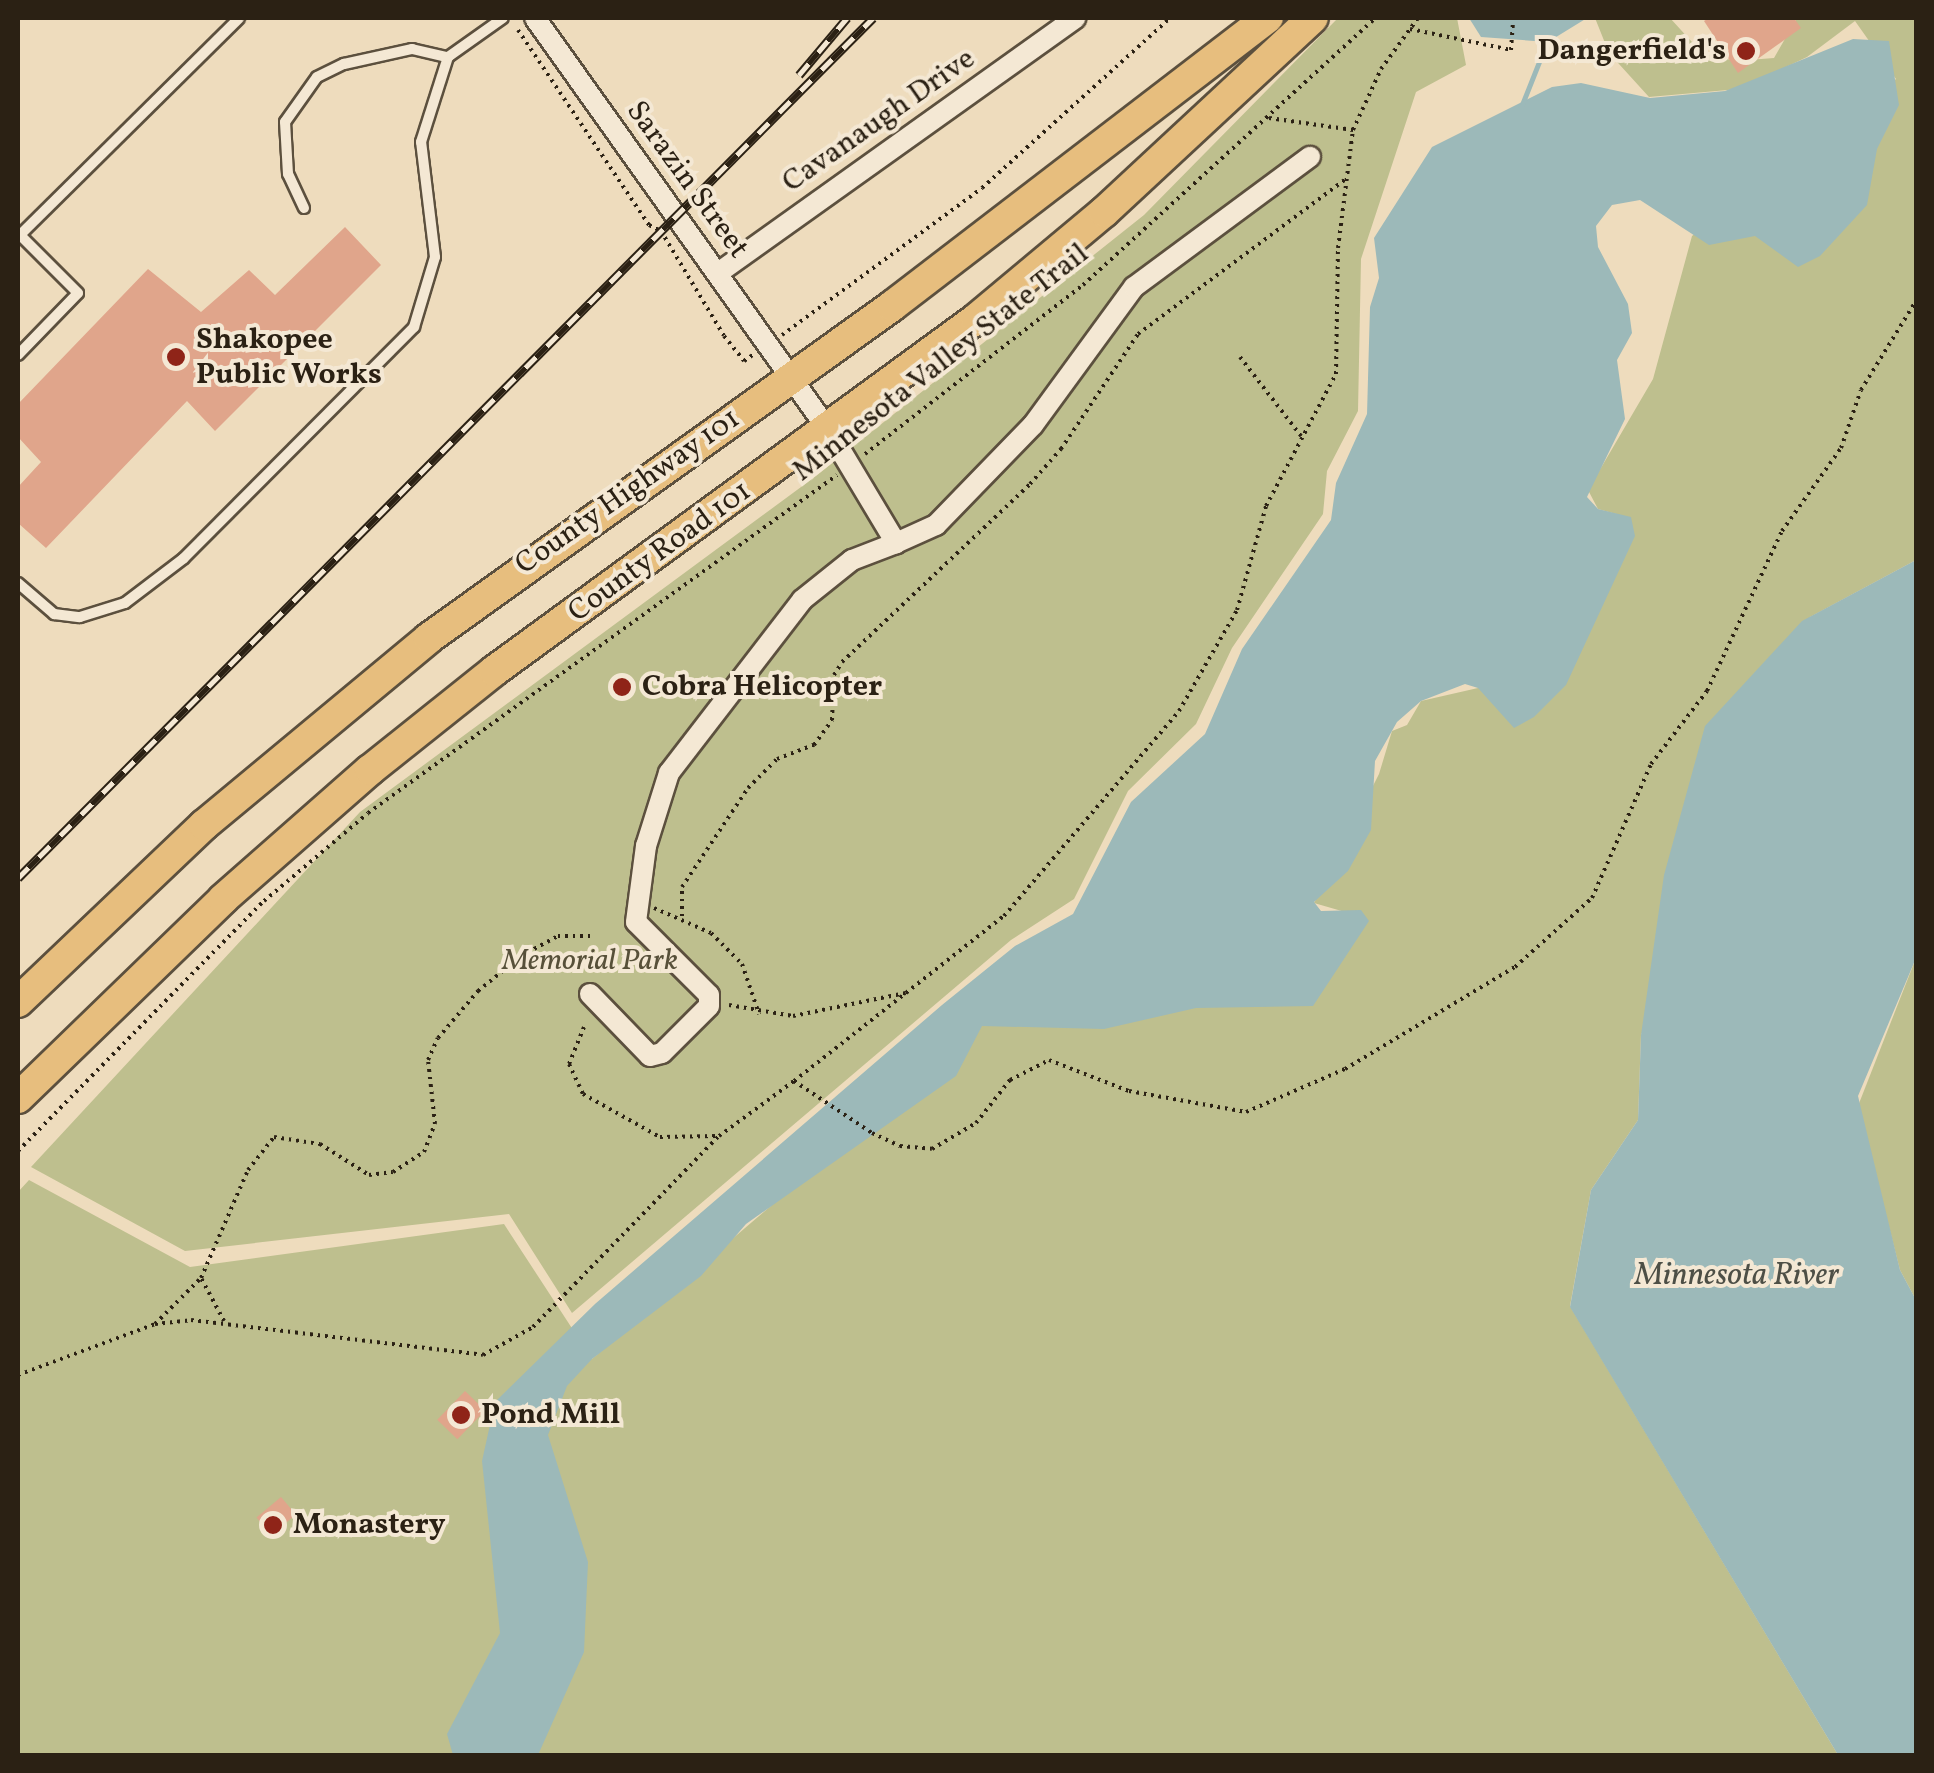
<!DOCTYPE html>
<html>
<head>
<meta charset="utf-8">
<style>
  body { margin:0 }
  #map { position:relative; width:1934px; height:1773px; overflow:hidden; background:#eedcbd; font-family:Vollkorn,serif }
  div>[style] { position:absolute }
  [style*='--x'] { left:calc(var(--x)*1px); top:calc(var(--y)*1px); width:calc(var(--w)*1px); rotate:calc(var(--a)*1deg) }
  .green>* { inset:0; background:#bebf8e }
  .water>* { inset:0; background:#9cb9b9 }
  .stream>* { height:5px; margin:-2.5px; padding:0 2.5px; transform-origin:2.5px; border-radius:2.5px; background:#9cb9b9 }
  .building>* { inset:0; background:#e0a58b; transform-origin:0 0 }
  .path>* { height:4px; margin-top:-2px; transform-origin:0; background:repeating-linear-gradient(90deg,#2b2114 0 2.5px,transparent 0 7.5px) }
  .roads { filter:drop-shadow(2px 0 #5c503e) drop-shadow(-2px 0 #5c503e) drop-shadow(0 2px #5c503e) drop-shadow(0 -2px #5c503e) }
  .service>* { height:10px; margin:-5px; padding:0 5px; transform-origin:5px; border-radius:5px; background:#f4e8d4 }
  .minor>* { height:20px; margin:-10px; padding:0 10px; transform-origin:10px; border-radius:10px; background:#f4e8d4 }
  .primary>* { height:30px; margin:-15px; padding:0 15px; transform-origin:15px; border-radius:15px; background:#e7be7e }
  .rail>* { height:9px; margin-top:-4.5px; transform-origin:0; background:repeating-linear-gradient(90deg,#f4e8d4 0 15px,#2b2114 0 30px); box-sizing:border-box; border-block:2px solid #2b2114 }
  .dots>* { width:28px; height:28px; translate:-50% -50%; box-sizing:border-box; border:5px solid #f4e8d4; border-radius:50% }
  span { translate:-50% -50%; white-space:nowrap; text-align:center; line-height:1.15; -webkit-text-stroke:8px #f4e8d4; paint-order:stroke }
  .poi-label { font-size:30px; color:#2b2114; font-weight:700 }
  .right { translate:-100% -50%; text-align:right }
  .left { translate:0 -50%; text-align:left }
  .street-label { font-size:30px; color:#2b2114 }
  .park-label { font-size:30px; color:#575039; font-style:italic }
  .water-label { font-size:32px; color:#4d4f46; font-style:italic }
  .frame { position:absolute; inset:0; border:20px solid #2b2114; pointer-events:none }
</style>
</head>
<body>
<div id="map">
  <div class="green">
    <i style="clip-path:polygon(1338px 18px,1457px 18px,1466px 65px,1416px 92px,1361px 259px,1358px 411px,1327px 471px,1323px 514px,1232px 648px,1196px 724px,1128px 791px,1074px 899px,1011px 940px,572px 1313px,509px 1214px,185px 1251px,31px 1167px,360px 812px,816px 476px,1144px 215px)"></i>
    <i style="clip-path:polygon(1595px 18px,1670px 18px,1702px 53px,1735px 61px,1774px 58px,1797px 18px,1916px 18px,1916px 560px,1810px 617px,1641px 1035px,1638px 1120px,1591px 1190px,1570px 1306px,1838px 1755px,18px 1756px,18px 1192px,29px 1180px,190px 1267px,504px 1224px,592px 1359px,981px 1026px,1172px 1012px,1352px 914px,1314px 903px,1379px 774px,1392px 731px,1407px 725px,1421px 701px,1478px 688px,1616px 514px,1598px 509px,1588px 490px,1653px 379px,1692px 236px,1896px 79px,1855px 21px,1807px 57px,1739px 89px,1649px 97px,1609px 53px)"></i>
    <i style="clip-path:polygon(1916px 958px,1916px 1300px,1900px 1270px,1858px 1106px)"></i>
  </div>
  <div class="water">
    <i style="clip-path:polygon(1469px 18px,1587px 18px,1548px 42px,1481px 37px)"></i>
    <i style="clip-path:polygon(1853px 39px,1889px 41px,1899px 105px,1877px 149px,1867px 205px,1820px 256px,1798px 267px,1755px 236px,1709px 245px,1640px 200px,1612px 205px,1596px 226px,1598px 247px,1628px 304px,1632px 333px,1617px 360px,1625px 419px,1587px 497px,1598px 509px,1631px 517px,1635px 536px,1566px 685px,1534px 717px,1514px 728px,1478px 688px,1465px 684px,1421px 701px,1397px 722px,1375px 761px,1371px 830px,1348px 871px,1314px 902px,1321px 911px,1361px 910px,1369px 921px,1313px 1006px,1196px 1008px,1104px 1029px,982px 1026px,956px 1076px,746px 1224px,701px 1276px,592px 1359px,567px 1386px,548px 1435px,588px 1562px,584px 1652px,538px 1755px,453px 1755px,447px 1734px,500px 1633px,482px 1461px,495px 1402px,595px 1304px,942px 1005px,1015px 946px,1073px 914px,1131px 802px,1205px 734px,1242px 649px,1331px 520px,1336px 483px,1367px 414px,1370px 307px,1379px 278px,1374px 238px,1432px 147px,1552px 87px,1581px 83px,1650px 98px,1725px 91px)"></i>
    <i style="clip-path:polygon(1916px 560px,1916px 958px,1858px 1096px,1900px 1270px,1916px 1300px,1916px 1755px,1838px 1755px,1570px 1307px,1591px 1190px,1638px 1120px,1641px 1035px,1664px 875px,1705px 726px,1802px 621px)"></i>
  </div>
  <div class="stream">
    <i style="--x:1521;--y:107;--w:73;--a:-68.3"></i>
  </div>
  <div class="building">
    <i style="clip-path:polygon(1709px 18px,1794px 18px,1801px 28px,1738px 73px,1704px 21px)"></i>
    <i style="clip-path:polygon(345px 227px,381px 265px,215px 431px,187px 401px,46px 548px,18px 523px,18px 487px,41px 462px,18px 437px,18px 404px,148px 269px,201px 312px,249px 270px,275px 295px)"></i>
    <i style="left:465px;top:1391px;width:28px;height:40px;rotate:44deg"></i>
    <i style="left:281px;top:1497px;width:23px;height:32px;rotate:50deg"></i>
  </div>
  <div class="path">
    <i style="--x:1410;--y:29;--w:103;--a:11.7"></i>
    <i style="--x:1511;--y:50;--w:31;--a:-86"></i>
    <i style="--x:518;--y:30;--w:235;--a:56.1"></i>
    <i style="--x:649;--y:225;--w:13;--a:27"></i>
    <i style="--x:661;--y:231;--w:122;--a:59"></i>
    <i style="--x:724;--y:336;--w:32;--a:51"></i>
    <i style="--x:744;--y:361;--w:12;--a:-35"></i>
    <i style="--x:1269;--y:118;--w:85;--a:8.1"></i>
    <i style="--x:782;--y:335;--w:248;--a:-36.3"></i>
    <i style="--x:982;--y:188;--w:253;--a:-42.1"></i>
    <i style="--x:1240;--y:357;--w:100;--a:52.3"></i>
    <i style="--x:865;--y:454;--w:276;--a:-37.8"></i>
    <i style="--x:1083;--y:285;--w:396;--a:-42.4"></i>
    <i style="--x:654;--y:908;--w:62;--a:23.7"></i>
    <i style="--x:711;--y:933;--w:44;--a:45"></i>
    <i style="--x:742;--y:964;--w:53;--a:71.2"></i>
    <i style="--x:682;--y:916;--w:29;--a:-90"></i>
    <i style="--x:682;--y:887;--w:119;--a:-56.3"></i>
    <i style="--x:748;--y:788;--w:41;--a:-45"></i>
    <i style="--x:777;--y:759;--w:40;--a:-21"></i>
    <i style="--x:814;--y:745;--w:31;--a:-54"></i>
    <i style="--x:832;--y:720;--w:45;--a:-87.5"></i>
    <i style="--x:834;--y:675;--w:15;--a:-58"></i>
    <i style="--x:842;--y:662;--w:259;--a:-43.4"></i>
    <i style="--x:1030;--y:484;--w:47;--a:-48.5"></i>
    <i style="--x:1061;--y:449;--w:138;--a:-56.2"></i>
    <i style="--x:1138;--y:334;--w:259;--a:-36.7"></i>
    <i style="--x:729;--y:1005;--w:65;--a:9.8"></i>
    <i style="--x:793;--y:1016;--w:115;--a:-11.5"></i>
    <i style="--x:584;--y:1027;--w:40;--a:112"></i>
    <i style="--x:569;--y:1064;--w:33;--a:65"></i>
    <i style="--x:583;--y:1094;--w:88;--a:29.2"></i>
    <i style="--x:660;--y:1137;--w:57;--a:-1"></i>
    <i style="--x:794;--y:1081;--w:267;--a:-38.2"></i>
    <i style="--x:1004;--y:916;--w:270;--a:-49.5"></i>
    <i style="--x:1179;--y:711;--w:116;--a:-60.1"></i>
    <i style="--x:1237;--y:610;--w:108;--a:-74.4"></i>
    <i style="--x:1266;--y:506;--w:149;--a:-62.1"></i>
    <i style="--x:1336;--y:374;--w:126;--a:-89.1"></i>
    <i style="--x:1338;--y:248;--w:119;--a:-82.8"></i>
    <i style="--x:1353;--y:130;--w:67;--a:-65.3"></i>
    <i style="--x:1381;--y:69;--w:63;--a:-54"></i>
    <i style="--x:18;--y:1151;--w:351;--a:-45.5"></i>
    <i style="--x:264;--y:901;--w:136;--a:-40.2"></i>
    <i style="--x:368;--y:813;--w:578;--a:-35.78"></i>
    <i style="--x:224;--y:1321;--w:49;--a:-118.1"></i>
    <i style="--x:201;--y:1278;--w:118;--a:-66.5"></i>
    <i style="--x:248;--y:1170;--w:42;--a:-51.8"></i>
    <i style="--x:274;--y:1137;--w:47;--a:8.7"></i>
    <i style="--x:320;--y:1144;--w:58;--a:32.3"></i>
    <i style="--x:369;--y:1175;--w:24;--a:-7"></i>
    <i style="--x:393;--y:1172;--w:37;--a:-33"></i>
    <i style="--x:424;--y:1152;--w:30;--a:-69"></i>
    <i style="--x:435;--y:1124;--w:64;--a:-96.2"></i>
    <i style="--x:428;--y:1060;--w:24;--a:-66"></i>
    <i style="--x:438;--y:1038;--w:62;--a:-49.6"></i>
    <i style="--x:478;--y:991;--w:55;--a:-39.1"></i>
    <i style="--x:521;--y:956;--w:42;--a:-28.4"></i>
    <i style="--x:558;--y:936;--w:36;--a:0"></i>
    <i style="--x:155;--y:1324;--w:65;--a:-45"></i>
    <i style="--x:18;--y:1375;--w:146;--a:-20.4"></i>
    <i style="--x:155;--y:1324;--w:36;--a:-6"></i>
    <i style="--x:191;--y:1320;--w:294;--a:6.8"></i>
    <i style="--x:483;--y:1355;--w:57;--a:-29.2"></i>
    <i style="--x:533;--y:1327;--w:267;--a:-45.8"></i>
    <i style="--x:719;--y:1136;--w:93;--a:-36.3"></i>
    <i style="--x:794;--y:1081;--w:94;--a:33.7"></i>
    <i style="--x:872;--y:1133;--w:31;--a:25"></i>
    <i style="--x:900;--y:1146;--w:32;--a:5"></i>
    <i style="--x:932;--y:1149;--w:51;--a:-30.6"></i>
    <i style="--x:976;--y:1123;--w:55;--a:-51.7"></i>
    <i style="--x:1010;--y:1080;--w:44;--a:-27.1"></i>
    <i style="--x:1049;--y:1060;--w:86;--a:21.2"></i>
    <i style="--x:1129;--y:1091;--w:119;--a:10.2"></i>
    <i style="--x:1246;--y:1112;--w:108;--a:-23.5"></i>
    <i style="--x:1345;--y:1069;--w:198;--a:-31"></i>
    <i style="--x:1515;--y:967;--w:103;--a:-41.9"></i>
    <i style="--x:1592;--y:898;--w:146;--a:-66.2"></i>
    <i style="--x:1651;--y:764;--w:92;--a:-52.5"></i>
    <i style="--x:1707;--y:691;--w:177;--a:-64.9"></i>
    <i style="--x:1782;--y:531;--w:102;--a:-54.6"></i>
    <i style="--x:1841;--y:448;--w:61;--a:-71"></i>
    <i style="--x:1861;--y:390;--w:105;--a:-58.3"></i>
  </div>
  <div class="roads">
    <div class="service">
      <i style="--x:304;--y:208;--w:38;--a:-115"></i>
      <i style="--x:288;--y:174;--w:52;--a:-93.3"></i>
      <i style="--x:285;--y:122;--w:55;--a:-54.6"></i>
      <i style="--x:317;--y:77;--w:30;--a:-26"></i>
      <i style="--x:344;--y:64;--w:70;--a:-12.4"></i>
      <i style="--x:412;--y:49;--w:37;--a:13"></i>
      <i style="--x:448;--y:57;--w:67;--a:-35.3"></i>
      <i style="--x:18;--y:355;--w:86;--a:-45.9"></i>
      <i style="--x:78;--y:293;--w:82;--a:-135"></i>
      <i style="--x:20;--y:235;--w:308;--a:-44.7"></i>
      <i style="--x:18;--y:583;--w:48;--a:40.7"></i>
      <i style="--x:54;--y:614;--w:26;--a:7"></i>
      <i style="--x:80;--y:617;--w:47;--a:-17.3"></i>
      <i style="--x:125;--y:603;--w:74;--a:-37.3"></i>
      <i style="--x:184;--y:558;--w:326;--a:-45.1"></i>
      <i style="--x:414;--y:327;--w:73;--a:-73.3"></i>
      <i style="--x:435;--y:257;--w:116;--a:-96.9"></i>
      <i style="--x:421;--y:142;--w:89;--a:-72.4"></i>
    </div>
    <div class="minor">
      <i style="--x:535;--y:18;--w:507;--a:54.55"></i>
      <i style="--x:829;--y:431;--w:131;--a:59.1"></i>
      <i style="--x:896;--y:543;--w:44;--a:-24.2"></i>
      <i style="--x:936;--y:525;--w:139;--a:-45.9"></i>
      <i style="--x:1033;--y:425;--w:171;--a:-53.8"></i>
      <i style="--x:1134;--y:287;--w:219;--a:-36.5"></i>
      <i style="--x:718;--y:273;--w:439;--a:-35.5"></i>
      <i style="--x:590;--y:994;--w:86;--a:45.9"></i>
      <i style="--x:650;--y:1056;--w:12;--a:-14"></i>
      <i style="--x:662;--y:1053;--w:66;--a:-45"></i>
      <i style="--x:709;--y:1006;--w:11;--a:-90"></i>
      <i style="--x:709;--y:995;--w:103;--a:-135"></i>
      <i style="--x:636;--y:922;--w:77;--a:-82.5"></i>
      <i style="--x:646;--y:846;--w:77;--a:-72.5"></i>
      <i style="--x:669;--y:773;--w:218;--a:-52.4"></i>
      <i style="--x:802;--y:600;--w:64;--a:-38.7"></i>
      <i style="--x:852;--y:560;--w:47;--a:-21.1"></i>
    </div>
    <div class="primary">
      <i style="--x:18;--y:1002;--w:257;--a:-43.6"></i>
      <i style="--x:204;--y:825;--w:293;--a:-39.7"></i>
      <i style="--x:429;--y:638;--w:570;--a:-35.64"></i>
      <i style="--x:892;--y:306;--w:474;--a:-37.5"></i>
      <i style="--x:18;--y:1098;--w:286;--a:-44.1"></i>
      <i style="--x:223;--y:899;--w:196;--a:-41.3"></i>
      <i style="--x:370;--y:770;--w:159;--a:-38.6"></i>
      <i style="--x:494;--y:671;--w:597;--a:-36.14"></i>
      <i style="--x:976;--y:319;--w:167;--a:-39.9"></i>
      <i style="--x:1104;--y:212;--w:285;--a:-42.9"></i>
    </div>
  </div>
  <div class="rail">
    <i style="--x:799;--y:75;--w:75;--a:-49.9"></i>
    <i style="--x:18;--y:878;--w:1213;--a:-45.17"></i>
  </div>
  <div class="dots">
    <i style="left:1746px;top:51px;background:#8f2418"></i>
    <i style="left:176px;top:357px;background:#8f2418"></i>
    <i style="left:622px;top:687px;background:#8f2418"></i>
    <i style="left:461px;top:1415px;background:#8f2418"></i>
    <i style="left:273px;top:1525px;background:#8f2418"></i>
  </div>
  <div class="poi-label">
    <span class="right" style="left:1726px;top:51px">Dangerfield's</span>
    <span class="left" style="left:196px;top:357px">Shakopee<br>Public Works</span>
    <span class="left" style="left:642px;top:687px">Cobra Helicopter</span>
    <span class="left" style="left:481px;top:1415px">Pond Mill</span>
    <span class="left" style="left:293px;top:1525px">Monastery</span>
  </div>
  <div class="street-label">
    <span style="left:879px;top:121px;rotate:-35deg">Cavanaugh Drive</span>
    <span style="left:687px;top:180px;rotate:54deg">Sarazin Street</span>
    <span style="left:941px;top:363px;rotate:-38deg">Minnesota Valley State Trail</span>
    <span style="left:628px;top:492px;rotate:-35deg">County Highway 101</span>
    <span style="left:660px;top:552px;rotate:-36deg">County Road 101</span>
  </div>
  <div class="park-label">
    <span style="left:590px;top:961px">Memorial Park</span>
  </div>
  <div class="water-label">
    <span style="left:1737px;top:1276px">Minnesota River</span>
  </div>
  <div class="frame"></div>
</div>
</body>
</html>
